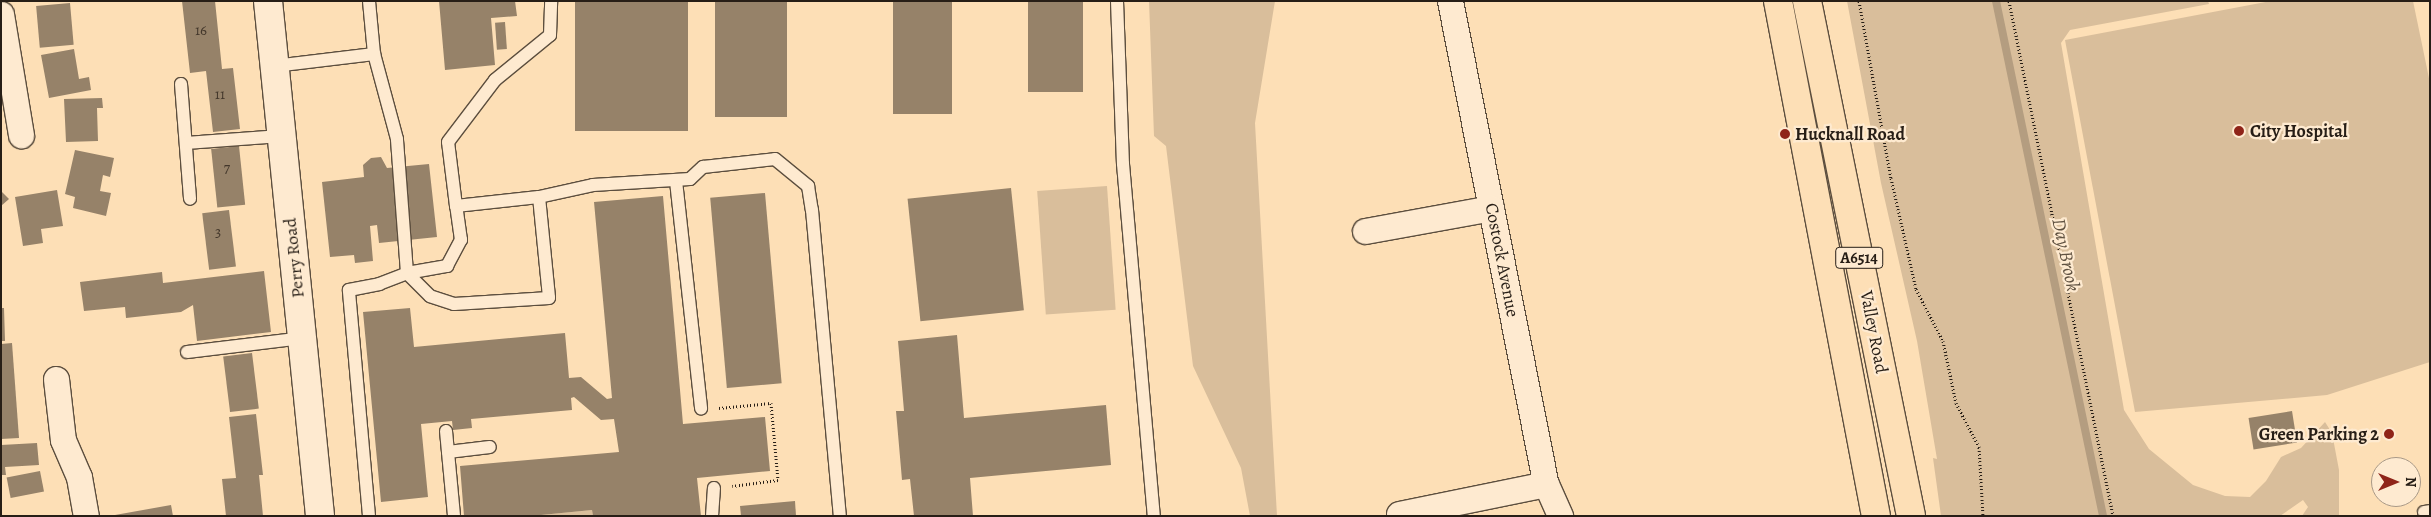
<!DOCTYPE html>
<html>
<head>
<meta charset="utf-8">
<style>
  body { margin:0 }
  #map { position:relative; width:2431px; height:517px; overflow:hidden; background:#fddfb6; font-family:Alegreya,serif }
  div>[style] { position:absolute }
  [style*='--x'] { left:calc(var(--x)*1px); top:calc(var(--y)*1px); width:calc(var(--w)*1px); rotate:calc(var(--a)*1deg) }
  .green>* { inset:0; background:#d9be9b; transform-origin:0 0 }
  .stream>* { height:8px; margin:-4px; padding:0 4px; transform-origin:4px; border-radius:4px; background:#b49d80 }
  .building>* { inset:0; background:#968269; transform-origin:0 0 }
  .path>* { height:3px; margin-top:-1.5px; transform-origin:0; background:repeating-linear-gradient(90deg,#271e16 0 1px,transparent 0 3.5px) }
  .roads { filter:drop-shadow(1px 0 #5c4e3e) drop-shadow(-1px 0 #5c4e3e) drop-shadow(0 1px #5c4e3e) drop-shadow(0 -1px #5c4e3e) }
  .service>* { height:12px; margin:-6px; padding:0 6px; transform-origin:6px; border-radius:6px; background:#feead0 }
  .minor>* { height:25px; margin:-12.5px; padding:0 12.5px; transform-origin:12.5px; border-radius:12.5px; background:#feead0 }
  .tertiary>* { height:28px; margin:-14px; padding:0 14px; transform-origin:14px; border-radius:14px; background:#feead0 }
  .trunk>* { height:28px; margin:-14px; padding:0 14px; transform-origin:14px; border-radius:14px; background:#fddfb6 }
  .dots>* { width:14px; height:14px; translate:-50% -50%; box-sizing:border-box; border:2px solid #feead0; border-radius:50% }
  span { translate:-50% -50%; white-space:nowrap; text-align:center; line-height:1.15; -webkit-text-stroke:4.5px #feead0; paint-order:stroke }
  .number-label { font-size:15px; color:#43372b }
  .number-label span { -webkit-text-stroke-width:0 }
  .shield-label span { padding:1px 4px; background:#feead0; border:1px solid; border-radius:4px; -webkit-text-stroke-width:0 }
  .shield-label { font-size:16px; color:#271e16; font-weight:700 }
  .poi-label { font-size:18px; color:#271e16; font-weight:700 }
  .left { translate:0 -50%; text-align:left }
  .right { translate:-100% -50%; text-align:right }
  .street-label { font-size:18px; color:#271e16 }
  .water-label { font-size:19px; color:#5f5140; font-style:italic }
  .frame { position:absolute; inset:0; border:2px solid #271e16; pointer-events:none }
  .north { position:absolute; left:2371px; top:457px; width:50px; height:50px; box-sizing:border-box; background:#feead0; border:1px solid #a89886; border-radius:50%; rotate:90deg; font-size:14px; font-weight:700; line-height:20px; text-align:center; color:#271e16 }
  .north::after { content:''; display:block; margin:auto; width:18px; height:22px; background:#8f2418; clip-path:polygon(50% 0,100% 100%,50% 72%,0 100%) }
</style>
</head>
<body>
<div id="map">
  <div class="green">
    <i style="clip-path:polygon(1149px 1px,1275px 1px,1255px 123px,1277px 516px,1250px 516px,1241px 468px,1193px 366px,1166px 146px,1154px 136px)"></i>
    <i style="clip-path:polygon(1847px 1px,2208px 1px,2209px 4px,2070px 30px,2061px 43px,2124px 410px,2149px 449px,2193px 485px,2225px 496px,2250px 497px,2266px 481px,2281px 457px,2301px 448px,2325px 422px,2332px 433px,2339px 470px,2339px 516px,2302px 516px,2308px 507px,2303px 500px,2280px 516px,1941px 516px,1933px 458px,1937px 459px,1917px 341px,1881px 183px)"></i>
    <i style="clip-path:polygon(2271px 1px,2413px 1px,2430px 83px,2430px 362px,2327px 395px,2135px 412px,2065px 40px)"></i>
    <i style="left:1107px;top:186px;width:124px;height:70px;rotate:86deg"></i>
    <i style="clip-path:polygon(592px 510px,593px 516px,531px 516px)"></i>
  </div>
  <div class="stream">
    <i style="--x:1996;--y:1;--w:526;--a:78.26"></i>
  </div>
  <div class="building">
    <i style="clip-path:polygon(182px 1px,215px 1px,222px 69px,233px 68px,240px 129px,213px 132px,206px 71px,190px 73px)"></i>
    <i style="clip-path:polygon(439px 1px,515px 1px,517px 16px,491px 18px,495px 65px,445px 70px)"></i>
    <i style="left:575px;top:1px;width:113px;height:130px"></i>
    <i style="left:715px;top:1px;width:72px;height:116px"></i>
    <i style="left:893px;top:1px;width:59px;height:113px"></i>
    <i style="left:1028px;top:1px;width:55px;height:91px"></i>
    <i style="left:70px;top:3px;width:42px;height:34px;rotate:85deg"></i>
    <i style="left:505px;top:22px;width:27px;height:10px;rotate:86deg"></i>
    <i style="clip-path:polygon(74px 49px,79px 79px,89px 77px,91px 90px,49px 98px,41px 55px)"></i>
    <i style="clip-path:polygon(102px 98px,103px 108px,97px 108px,98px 141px,66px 142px,64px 99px)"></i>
    <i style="left:239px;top:146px;width:59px;height:28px;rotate:84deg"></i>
    <i style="clip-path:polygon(75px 150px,114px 158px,110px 177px,103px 175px,100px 191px,111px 193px,106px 216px,73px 208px,75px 197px,65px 194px)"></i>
    <i style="clip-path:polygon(381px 157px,387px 168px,429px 164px,437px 237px,379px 243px,377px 225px,370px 226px,373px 261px,355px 263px,354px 255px,330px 257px,322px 182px,364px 177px,363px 165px,371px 158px)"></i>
    <i style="left:1011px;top:188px;width:123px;height:104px;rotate:84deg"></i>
    <i style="clip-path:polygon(57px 190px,63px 226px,41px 229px,43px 243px,23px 246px,15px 197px)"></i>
    <i style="clip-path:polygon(1px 191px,9px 199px,1px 206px)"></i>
    <i style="left:765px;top:193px;width:191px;height:55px;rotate:85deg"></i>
    <i style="clip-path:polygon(663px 196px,683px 424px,765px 417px,770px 471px,697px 478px,701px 516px,593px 516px,592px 510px,531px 516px,464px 516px,460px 466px,619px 452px,614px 419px,601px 420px,574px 397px,571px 398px,572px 410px,471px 419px,472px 428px,453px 430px,452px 421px,421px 424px,428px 497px,381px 502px,363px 312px,410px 308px,414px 347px,565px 333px,569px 378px,581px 377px,607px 399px,612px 398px,594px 202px)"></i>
    <i style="left:229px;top:210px;width:57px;height:27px;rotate:83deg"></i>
    <i style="clip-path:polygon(264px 271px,271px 332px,197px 341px,193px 305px,181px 312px,126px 318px,125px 307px,84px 311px,80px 282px,162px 272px,163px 283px)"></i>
    <i style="clip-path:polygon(1px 308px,4px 308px,5px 341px,1px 341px)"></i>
    <i style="clip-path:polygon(957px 335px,964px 418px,1106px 405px,1111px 465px,970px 478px,973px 516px,914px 516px,910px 479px,902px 480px,896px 411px,904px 411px,898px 341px)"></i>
    <i style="clip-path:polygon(12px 343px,19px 438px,1px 439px,1px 344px)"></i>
    <i style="left:252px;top:353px;width:56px;height:29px;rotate:83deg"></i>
    <i style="left:2292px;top:411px;width:32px;height:44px;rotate:81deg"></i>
    <i style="clip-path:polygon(256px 414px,263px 475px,259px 475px,263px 516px,226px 516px,222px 479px,236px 478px,229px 417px)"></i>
    <i style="clip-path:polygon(37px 443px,39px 465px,5px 467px,6px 475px,1px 475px,1px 445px)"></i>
    <i style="left:40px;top:471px;width:21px;height:34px;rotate:79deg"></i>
    <i style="clip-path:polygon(795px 501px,796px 516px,741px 516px,740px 506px)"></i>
    <i style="clip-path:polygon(171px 505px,173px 516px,116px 516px,115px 515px)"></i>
  </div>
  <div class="path">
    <i style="--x:1859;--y:1;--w:180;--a:79.8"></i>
    <i style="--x:1891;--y:178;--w:114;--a:77.3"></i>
    <i style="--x:1916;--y:289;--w:59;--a:62.6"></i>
    <i style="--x:1943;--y:341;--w:63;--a:78.2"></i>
    <i style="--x:1956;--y:403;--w:50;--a:62.4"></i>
    <i style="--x:1979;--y:447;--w:69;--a:86.7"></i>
    <i style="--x:2009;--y:1;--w:525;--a:78.58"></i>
    <i style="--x:719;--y:408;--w:52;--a:-5.5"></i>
    <i style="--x:771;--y:403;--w:77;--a:84.8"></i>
    <i style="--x:778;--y:480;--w:46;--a:172.6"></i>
  </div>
  <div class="roads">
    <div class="service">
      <i style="--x:1117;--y:1;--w:163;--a:87.9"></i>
      <i style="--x:1123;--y:164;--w:353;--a:85"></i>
      <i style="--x:274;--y:66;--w:101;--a:-6.8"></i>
      <i style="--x:181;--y:84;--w:115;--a:85.5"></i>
      <i style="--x:186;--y:143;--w:95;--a:-4.2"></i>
      <i style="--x:676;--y:181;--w:229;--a:83.7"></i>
      <i style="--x:539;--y:197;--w:55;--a:-12.5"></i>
      <i style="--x:593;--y:185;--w:97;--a:-3.5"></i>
      <i style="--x:690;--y:179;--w:18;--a:-43"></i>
      <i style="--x:703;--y:167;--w:72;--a:-6.3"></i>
      <i style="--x:775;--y:159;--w:43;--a:39.3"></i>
      <i style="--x:808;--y:186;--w:24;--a:81"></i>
      <i style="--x:812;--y:210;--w:307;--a:84.8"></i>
      <i style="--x:539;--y:197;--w:101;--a:84.3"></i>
      <i style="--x:549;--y:298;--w:95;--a:176.4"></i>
      <i style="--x:454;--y:304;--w:25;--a:-162"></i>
      <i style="--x:430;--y:296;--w:33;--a:-135"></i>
      <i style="--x:407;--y:273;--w:41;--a:-9.9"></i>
      <i style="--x:447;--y:266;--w:30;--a:-62"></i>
      <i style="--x:461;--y:240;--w:34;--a:-98"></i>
      <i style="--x:456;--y:206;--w:83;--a:-6.2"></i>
      <i style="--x:456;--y:206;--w:64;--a:-97.1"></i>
      <i style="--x:448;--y:142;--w:78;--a:-52.8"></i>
      <i style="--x:495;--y:80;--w:71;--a:-39.3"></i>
      <i style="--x:550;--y:35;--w:34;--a:-88"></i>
      <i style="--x:187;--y:352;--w:116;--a:-6.9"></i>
      <i style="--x:446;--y:431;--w:85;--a:84.6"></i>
      <i style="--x:448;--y:452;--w:42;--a:-6.8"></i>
      <i style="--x:2424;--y:512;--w:6;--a:-9"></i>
      <i style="--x:369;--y:516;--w:227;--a:-95.1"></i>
      <i style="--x:349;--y:290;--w:31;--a:-11"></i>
      <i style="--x:379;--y:284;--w:30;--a:-21"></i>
      <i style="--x:407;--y:273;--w:134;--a:-94.3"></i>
      <i style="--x:397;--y:139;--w:88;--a:-105.1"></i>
      <i style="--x:374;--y:54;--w:53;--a:-95.4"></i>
      <i style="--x:712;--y:516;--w:28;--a:-86"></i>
    </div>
    <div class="minor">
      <i style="--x:1450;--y:1;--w:492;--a:78.8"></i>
      <i style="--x:1546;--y:484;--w:35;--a:66"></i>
      <i style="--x:1;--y:14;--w:123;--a:80.6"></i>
      <i style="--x:1365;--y:231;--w:128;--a:-10.3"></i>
      <i style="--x:56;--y:379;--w:61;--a:83.5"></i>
      <i style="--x:63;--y:440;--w:40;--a:66.6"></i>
      <i style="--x:79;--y:477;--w:40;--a:80"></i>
      <i style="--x:1399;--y:514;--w:150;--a:-11.5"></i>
    </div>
    <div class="tertiary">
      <i style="--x:268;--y:1;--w:518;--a:84.23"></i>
    </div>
    <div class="trunk">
      <i style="--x:1778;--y:1;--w:524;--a:79.23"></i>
      <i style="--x:1807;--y:1;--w:525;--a:78.58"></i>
    </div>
  </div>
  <div class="dots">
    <i style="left:2239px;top:131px;background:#8f2418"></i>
    <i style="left:1785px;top:134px;background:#8f2418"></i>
    <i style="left:2389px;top:434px;background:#8f2418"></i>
  </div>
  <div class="number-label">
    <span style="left:201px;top:31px">16</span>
    <span style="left:220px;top:95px">11</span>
    <span style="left:227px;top:169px">7</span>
    <span style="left:218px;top:233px">3</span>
  </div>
  <div class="shield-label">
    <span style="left:1859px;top:258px">A6514</span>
  </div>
  <div class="poi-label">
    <span class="left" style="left:2250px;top:131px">City Hospital</span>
    <span class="left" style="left:1795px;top:134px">Hucknall Road</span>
    <span class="right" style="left:2379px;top:434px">Green Parking 2</span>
  </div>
  <div class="street-label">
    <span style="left:294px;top:258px;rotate:-96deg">Perry Road</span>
    <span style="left:1502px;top:260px;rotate:79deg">Costock Avenue</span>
    <span style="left:1874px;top:332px;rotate:79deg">Valley Road</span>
  </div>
  <div class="water-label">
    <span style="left:2065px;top:255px;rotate:78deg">Day Brook</span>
  </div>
  <div class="frame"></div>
  <div class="north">N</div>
</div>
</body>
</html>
